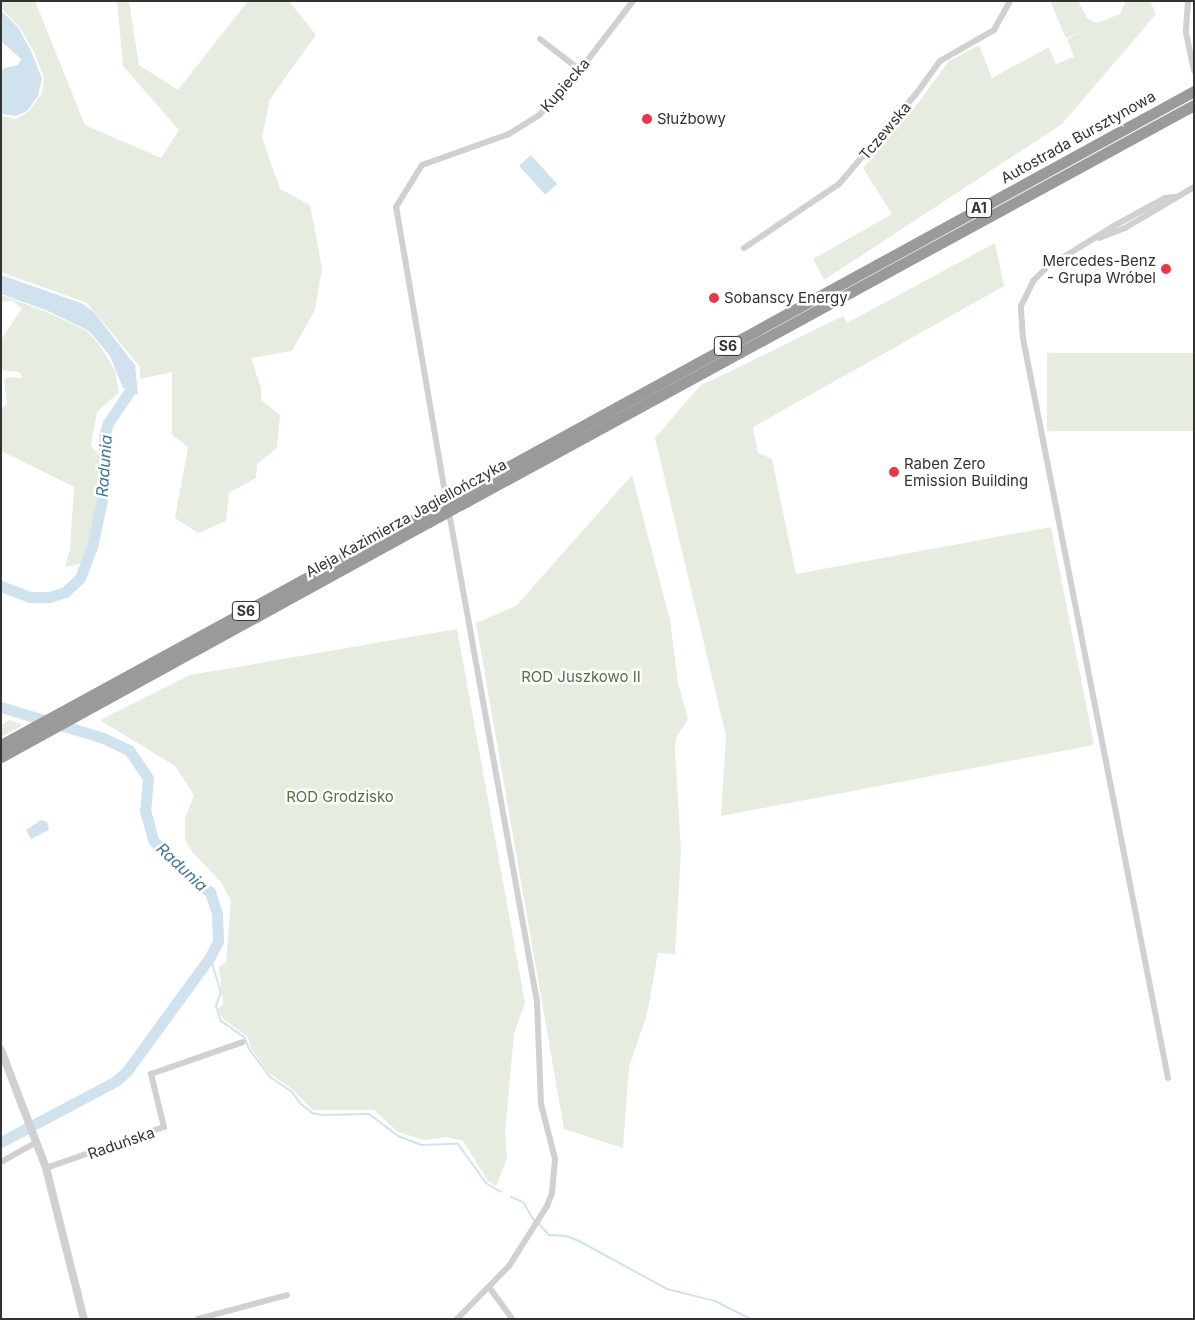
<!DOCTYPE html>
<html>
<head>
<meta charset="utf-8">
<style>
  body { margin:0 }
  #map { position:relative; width:1195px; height:1320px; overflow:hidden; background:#fff; font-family:Inter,sans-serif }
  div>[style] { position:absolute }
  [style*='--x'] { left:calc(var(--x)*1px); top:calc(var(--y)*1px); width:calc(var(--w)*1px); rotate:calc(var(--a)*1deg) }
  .green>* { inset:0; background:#e6ecdf; transform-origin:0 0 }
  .water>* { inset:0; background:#cfe2ee; transform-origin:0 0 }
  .stream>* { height:2px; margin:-1px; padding:0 1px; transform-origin:1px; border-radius:1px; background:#cfe2ee }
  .river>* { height:11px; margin:-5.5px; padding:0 5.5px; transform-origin:5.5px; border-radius:5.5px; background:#cfe2ee }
  .minor>* { height:6px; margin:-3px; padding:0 3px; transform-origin:3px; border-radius:3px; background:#d0d0d0 }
  .tertiary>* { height:8px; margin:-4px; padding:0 4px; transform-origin:4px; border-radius:4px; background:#d0d0d0 }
  .motorway>* { height:11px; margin:-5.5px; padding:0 5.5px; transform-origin:5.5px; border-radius:5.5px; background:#9a9a9a }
  .motorway-bridge>* { height:11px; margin:-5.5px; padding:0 5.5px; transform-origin:5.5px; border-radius:5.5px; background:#9a9a9a }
  .dots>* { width:14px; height:14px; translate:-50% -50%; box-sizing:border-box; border:2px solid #fff; border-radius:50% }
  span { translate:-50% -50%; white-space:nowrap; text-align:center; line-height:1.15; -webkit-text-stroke:5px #fff; paint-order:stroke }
  .shield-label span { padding:1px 4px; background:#fff; border:1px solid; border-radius:4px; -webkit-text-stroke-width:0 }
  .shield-label { font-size:14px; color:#333; font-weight:700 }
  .street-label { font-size:15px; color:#333 }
  .poi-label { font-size:15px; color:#333 }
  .left { translate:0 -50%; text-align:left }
  .right { translate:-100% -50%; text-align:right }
  .park-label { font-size:15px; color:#56703f }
  .water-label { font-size:16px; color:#3f7597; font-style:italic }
  .frame { position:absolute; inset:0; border:2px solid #333; pointer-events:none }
</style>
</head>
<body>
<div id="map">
  <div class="green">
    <i style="clip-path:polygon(1px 1px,35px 1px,85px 125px,161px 158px,179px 130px,123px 66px,117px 1px,129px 1px,139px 65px,178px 90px,248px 1px,289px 1px,316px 35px,270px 99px,262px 137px,280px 189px,310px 205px,322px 268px,315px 310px,292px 351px,251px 358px,261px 388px,261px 400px,280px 415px,277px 448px,257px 464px,256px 478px,229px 493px,226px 521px,198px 533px,175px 518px,188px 447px,172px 435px,172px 372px,140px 379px,140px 367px,87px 303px,1px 272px,1px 116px,16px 119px,28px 112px,42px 93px,44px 77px,33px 50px,20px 28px,1px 8px)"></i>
    <i style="clip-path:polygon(1050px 1px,1078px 1px,1087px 18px,1097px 23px,1120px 14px,1126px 1px,1150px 1px,1156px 14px,1062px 124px,824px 280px,813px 259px,892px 214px,863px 168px,918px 103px,949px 61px,979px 45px,992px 78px,1049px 47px,1056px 64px,1074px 57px,1067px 39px,1083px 31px,1066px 38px)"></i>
    <i style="clip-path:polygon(995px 243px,1004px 286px,753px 427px,758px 453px,772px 459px,796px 574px,1051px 527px,1094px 745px,721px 816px,726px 736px,655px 438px,700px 386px,843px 316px,847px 323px)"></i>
    <i style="clip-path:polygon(1px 295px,47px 312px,87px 331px,101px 347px,115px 371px,119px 392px,97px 412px,91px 445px,102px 460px,103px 495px,88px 562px,65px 567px,70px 549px,74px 487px,1px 451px,1px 408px,7px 404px,4px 380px,7px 377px,23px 378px,19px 372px,1px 370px,1px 340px,22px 308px,12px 301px,1px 302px)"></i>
    <i style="left:1194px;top:353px;width:78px;height:147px;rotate:90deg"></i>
    <i style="clip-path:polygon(632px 475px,670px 620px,678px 683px,688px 719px,676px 738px,675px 751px,681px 851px,675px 954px,658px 953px,647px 1014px,629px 1067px,623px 1148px,564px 1129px,476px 623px,516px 606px)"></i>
    <i style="clip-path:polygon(457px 629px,525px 1003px,514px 1033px,505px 1133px,507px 1159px,496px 1186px,488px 1181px,463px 1141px,447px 1137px,424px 1140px,398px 1132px,374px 1110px,313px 1110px,292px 1089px,268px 1072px,250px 1047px,248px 1037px,223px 1019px,218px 1010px,223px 1004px,219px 967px,226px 962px,231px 901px,221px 882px,193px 853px,185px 840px,185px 818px,194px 795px,175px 766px,100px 720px,190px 675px)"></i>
    <i style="clip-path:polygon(10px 720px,23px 725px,1px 737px,1px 725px)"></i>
  </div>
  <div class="water">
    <i style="clip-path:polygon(1px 10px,19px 29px,31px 51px,42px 79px,38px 96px,27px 111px,16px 116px,1px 114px,1px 69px,18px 65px,21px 59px,1px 41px)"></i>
    <i style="left:531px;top:155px;width:39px;height:16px;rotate:48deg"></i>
    <i style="clip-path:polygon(1px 275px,81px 303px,93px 311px,135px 365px,138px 395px,123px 388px,110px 356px,89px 331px,48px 311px,1px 294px)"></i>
    <i style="clip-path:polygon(41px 820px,47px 822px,49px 830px,31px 839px,26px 830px)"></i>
  </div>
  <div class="stream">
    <i style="--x:210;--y:957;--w:37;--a:73"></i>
    <i style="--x:221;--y:992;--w:15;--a:110"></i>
    <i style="--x:216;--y:1006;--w:16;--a:72"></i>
    <i style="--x:221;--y:1021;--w:29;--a:35"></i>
    <i style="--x:245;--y:1038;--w:12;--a:70"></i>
    <i style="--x:249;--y:1049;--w:35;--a:53"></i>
    <i style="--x:270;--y:1077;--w:25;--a:34"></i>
    <i style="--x:291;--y:1091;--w:16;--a:52"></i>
    <i style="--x:301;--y:1104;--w:14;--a:39"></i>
    <i style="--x:312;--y:1113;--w:10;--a:11"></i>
    <i style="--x:322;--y:1115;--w:47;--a:-1.2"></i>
    <i style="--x:369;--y:1114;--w:36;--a:37"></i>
    <i style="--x:398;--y:1136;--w:25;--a:21"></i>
    <i style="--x:421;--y:1145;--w:37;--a:-2"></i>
    <i style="--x:458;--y:1144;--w:48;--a:54.3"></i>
    <i style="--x:486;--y:1183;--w:17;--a:31"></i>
    <i style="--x:511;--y:1197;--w:13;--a:23"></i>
    <i style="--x:523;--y:1202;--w:21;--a:59"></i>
    <i style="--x:539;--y:1224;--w:15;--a:48"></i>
    <i style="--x:549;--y:1235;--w:17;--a:3"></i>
    <i style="--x:566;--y:1236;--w:14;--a:21"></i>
    <i style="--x:579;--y:1241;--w:100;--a:28.6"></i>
    <i style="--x:667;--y:1289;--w:49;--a:14"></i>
    <i style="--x:715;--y:1301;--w:39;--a:27"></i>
  </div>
  <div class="river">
    <i style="--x:1;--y:586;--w:31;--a:21"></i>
    <i style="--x:30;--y:597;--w:19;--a:0"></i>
    <i style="--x:49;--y:597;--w:17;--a:-17"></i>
    <i style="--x:65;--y:592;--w:21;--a:-43"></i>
    <i style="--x:80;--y:578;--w:33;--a:-69"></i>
    <i style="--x:92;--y:547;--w:53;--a:-78.1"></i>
    <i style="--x:103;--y:495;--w:59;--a:-89"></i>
    <i style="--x:104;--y:436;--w:14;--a:-73"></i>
    <i style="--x:108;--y:423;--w:40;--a:-56"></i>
    <i style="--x:130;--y:390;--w:12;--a:-95"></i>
    <i style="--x:1;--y:707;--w:107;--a:16.9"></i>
    <i style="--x:103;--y:738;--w:29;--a:25"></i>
    <i style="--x:129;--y:750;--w:34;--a:56"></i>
    <i style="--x:148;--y:778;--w:32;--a:95"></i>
    <i style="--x:145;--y:810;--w:31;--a:75"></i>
    <i style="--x:153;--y:840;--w:30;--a:48"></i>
    <i style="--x:173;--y:862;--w:48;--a:39"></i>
    <i style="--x:210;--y:892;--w:23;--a:72"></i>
    <i style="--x:217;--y:914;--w:27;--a:88"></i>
    <i style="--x:218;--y:941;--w:18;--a:117"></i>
    <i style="--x:210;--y:957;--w:141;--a:126.1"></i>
    <i style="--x:127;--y:1071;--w:15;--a:138"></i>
    <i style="--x:116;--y:1081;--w:130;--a:152.1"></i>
  </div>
  <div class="minor">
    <i style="--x:1188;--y:1;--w:32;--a:94"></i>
    <i style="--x:1186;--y:33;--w:39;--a:78"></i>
    <i style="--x:540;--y:39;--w:51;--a:37.8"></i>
    <i style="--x:1099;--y:238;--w:28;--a:-21"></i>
    <i style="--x:1125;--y:228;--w:80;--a:-30.7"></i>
    <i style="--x:744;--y:248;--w:115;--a:-34"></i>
    <i style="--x:839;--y:184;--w:118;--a:-49.5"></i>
    <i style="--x:916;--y:94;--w:41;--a:-54"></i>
    <i style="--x:940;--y:61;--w:62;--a:-29.9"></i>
    <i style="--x:994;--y:30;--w:33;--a:-61"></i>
    <i style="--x:445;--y:493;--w:290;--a:-99.7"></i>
    <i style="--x:396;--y:207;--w:49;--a:-58.2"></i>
    <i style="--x:422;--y:165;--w:92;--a:-19.6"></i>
    <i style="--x:509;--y:134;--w:36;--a:-32"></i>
    <i style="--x:539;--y:115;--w:40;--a:-45"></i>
    <i style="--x:567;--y:87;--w:108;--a:-52.5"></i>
    <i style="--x:450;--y:518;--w:491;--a:79.8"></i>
    <i style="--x:537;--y:1001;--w:103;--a:87.8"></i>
    <i style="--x:541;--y:1104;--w:57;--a:75.7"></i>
    <i style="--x:555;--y:1159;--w:34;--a:95"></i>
    <i style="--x:552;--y:1193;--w:14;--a:111"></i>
    <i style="--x:547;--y:1206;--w:71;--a:122.3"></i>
    <i style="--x:509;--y:1266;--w:74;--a:134.5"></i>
    <i style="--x:1168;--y:1078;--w:754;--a:-101.09"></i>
    <i style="--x:1023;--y:338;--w:32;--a:-94"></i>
    <i style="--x:1021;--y:306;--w:28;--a:-64"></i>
    <i style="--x:1033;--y:281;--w:18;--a:-45"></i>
    <i style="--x:1046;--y:268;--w:78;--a:-31.8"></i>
    <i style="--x:1112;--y:227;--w:60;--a:-28.7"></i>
    <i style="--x:1165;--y:198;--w:9;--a:-6"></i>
    <i style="--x:1;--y:1162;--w:41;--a:-29.1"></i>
    <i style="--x:46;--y:1168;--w:125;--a:-19.2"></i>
    <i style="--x:164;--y:1127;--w:55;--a:-103.8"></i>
    <i style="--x:151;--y:1074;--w:97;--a:-19.2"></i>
    <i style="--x:489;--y:1287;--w:39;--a:54"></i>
    <i style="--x:198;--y:1319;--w:92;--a:-15.1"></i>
  </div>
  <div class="tertiary">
    <i style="--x:1;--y:1050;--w:126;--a:69.1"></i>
    <i style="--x:46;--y:1168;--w:156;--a:75.9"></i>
  </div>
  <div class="motorway">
    <i style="--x:458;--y:494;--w:839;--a:-28.7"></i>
    <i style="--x:460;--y:505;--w:836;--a:-28.59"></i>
    <i style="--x:1;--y:745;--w:486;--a:-28.7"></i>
    <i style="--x:1;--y:757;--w:488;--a:-28.8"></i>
  </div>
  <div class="motorway-bridge">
    <i style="--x:427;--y:512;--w:36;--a:-30"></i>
    <i style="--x:429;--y:522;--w:35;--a:-29"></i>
  </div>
  <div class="dots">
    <i style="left:647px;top:119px;background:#e63946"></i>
    <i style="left:1166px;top:269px;background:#e63946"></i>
    <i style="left:714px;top:298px;background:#e63946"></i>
    <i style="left:894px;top:472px;background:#e63946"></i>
  </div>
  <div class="shield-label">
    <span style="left:979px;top:208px">A1</span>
    <span style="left:728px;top:346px">S6</span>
    <span style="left:246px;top:611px">S6</span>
  </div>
  <div class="street-label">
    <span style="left:565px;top:85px;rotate:-49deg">Kupiecka</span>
    <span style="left:885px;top:131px;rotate:-50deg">Tczewska</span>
    <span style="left:1078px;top:137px;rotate:-29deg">Autostrada Bursztynowa</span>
    <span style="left:406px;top:518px;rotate:-29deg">Aleja Kazimierza Jagiellończyka</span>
    <span style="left:121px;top:1143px;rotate:-19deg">Raduńska</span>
  </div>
  <div class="poi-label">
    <span class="left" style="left:657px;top:119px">Służbowy</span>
    <span class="right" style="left:1156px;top:269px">Mercedes-Benz<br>- Grupa Wróbel</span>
    <span class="left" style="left:724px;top:298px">Sobanscy Energy</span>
    <span class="left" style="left:904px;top:472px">Raben Zero<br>Emission Building</span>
  </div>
  <div class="park-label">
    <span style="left:581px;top:677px">ROD Juszkowo II</span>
    <span style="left:340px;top:797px">ROD Grodzisko</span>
  </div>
  <div class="water-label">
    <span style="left:104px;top:466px;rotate:-86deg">Radunia</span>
    <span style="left:182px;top:867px;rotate:43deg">Radunia</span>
  </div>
  <div class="frame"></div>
</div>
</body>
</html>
